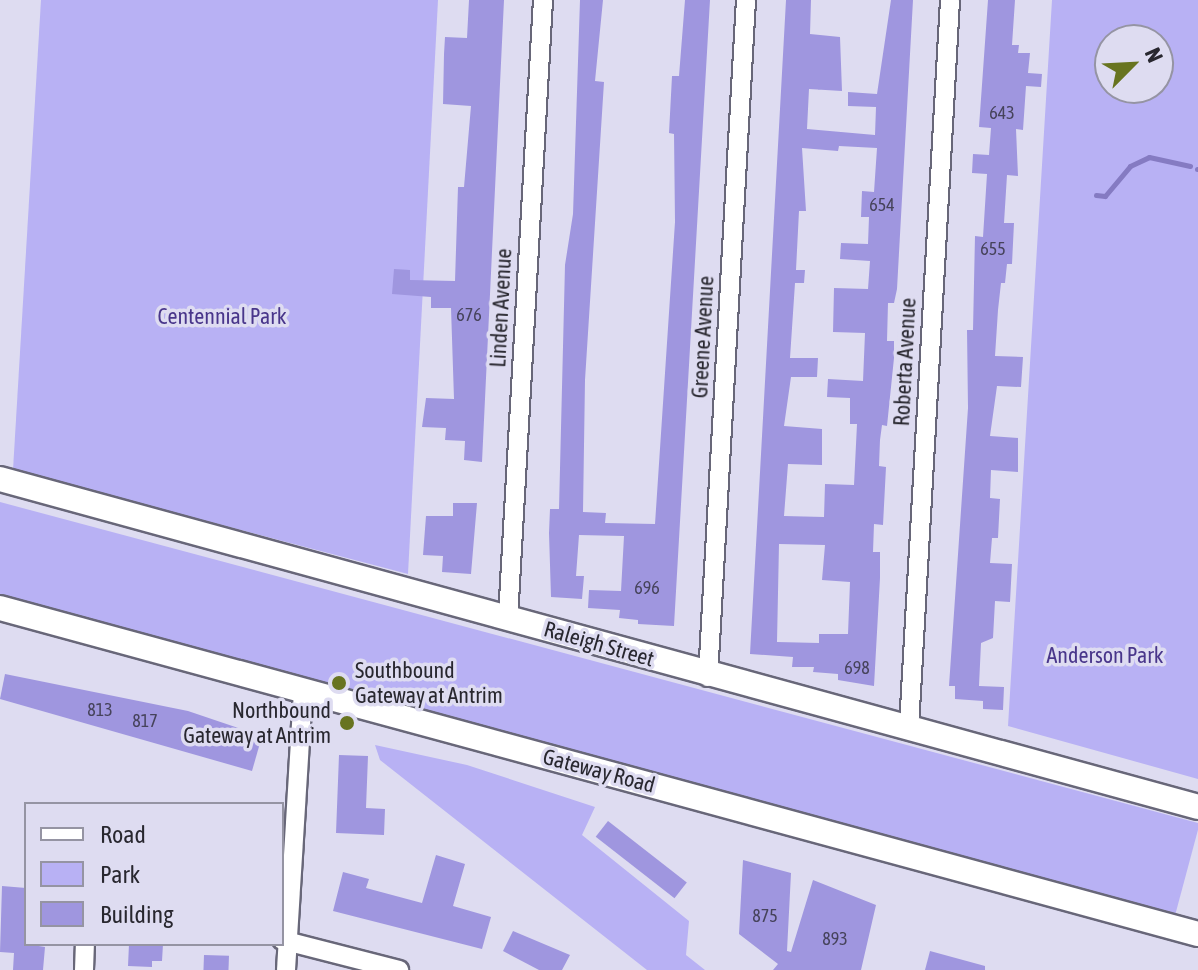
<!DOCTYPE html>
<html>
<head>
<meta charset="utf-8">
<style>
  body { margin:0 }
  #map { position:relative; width:1198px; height:970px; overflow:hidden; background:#dedcf1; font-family:"Asap Condensed",sans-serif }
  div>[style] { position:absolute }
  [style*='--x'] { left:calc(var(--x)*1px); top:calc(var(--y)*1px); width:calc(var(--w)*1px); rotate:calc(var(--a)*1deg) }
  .green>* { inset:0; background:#b8b1f4; transform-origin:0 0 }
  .stream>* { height:5px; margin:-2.5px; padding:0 2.5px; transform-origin:2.5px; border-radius:2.5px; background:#857bc2 }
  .building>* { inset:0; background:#9f96df; transform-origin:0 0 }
  .roads { filter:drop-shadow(2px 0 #686779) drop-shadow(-2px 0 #686779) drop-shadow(0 2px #686779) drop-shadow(0 -2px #686779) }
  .street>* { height:18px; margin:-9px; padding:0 9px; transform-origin:9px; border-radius:9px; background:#fff }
  .secondary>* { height:24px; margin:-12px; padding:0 12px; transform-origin:12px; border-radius:12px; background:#fff }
  .dots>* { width:22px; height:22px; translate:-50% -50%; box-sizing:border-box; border:4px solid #dedcf1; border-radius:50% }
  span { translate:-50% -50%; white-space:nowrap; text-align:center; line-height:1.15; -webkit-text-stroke:7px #dedcf1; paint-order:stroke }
  .number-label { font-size:18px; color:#46435b }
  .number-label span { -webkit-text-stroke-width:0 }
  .street-label { font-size:22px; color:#28272f }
  .park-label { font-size:22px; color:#49368b }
  .poi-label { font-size:22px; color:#28272f }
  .left { translate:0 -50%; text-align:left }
  .right { translate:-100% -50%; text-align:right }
  .legend { position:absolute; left:24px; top:802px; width:260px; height:144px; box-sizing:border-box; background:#dedcf1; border:2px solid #9594a3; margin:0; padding:10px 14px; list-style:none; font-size:24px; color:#28272f }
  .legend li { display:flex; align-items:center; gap:16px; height:40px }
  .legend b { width:40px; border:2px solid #9594a3 }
  .north { position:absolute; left:1094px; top:24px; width:80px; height:80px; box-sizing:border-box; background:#dedcf1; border:2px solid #9594a3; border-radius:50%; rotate:66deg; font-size:22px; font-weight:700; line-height:32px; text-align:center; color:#28272f }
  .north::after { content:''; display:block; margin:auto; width:28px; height:36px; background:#687420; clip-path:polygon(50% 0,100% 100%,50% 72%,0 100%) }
</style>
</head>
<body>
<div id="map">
  <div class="green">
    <i style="clip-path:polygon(41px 0,438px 0,408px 574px,13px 470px)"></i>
    <i style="clip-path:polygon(evenodd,1052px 0,1198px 0,1198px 779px,1008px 726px,1052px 0,1110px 40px,1158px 40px,1158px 88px,1110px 88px,1110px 40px)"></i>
    <i style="left:0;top:502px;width:1242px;height:93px;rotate:15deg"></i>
    <i style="clip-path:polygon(375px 745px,467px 765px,595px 807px,582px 835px,689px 921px,686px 955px,705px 970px,647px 970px,380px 760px)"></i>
  </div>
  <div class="stream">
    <i style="--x:1197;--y:169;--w:1;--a:0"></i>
    <i style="--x:1096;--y:195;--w:9;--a:6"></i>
    <i style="--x:1105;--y:196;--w:39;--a:-50"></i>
    <i style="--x:1130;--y:166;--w:21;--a:-25"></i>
    <i style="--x:1149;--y:157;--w:42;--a:12.4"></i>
  </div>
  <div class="building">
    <i style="clip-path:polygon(469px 0,504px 0,482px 462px,464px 460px,465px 441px,445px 440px,446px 428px,422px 427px,426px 398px,454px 399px,451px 308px,431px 308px,431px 297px,392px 294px,394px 269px,410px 270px,410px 280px,455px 281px,458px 187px,464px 187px,471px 106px,443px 104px,444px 54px,445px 37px,467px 38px)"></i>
    <i style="clip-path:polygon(580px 0,603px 0,595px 81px,604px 82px,585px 380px,583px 512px,606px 513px,605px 523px,655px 524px,675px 222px,674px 134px,669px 133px,672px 76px,679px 76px,685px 0,710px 0,674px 626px,638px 624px,638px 620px,619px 618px,620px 610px,588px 608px,589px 590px,621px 591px,624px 536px,579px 535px,576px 576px,584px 576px,582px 599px,551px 597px,549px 533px,550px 509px,559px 509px,565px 265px,573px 214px)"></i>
    <i style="clip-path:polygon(evenodd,786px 0,811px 0,810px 34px,840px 37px,842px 91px,809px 89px,807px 129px,875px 135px,876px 107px,848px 106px,848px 92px,877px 94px,891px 0,913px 0,897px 289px,894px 303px,888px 303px,887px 341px,894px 341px,894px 358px,887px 426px,882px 425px,880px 440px,879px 466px,886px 467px,883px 525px,874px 524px,873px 552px,880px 552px,880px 578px,874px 686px,838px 680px,838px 674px,813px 672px,814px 667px,792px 667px,793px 657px,750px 654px,786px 0,839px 146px,877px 148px,874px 192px,862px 191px,861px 217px,869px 217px,868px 244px,841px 243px,840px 259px,870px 261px,868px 289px,834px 288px,833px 332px,865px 333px,863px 381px,828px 379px,827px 397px,850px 398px,850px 424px,857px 424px,854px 485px,825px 484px,824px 517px,784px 516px,788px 464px,822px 465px,822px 429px,784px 426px,791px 377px,817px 377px,818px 358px,790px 358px,795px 283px,804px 283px,805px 270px,796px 270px,799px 211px,806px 211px,802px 148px,838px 151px,839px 146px,786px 0,779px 544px,825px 545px,822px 580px,850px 582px,848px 634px,819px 634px,819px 643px,777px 642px,779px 544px)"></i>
    <i style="clip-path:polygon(988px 0,1015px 0,1012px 45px,1019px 45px,1018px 53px,1030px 53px,1028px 73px,1042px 74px,1041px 87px,1026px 86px,1023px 130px,1016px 129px,1018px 176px,1007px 175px,1004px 223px,1014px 223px,1012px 264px,1007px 264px,1005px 283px,1001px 283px,998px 310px,995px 356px,1023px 357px,1021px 387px,997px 386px,990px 436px,1018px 438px,1018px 472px,991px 470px,990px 498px,1000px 499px,998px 538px,992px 538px,990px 563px,1012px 564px,1010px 602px,995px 601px,993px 638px,981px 643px,979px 686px,1004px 687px,1003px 710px,983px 709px,983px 701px,955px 699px,955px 686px,949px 686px,968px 408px,967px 330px,973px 330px,975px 236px,983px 237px,987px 174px,972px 173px,973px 154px,989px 155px,991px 128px,979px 127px)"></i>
    <i style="clip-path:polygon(453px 503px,477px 503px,471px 574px,442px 572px,443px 556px,423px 555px,426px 516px,453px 516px)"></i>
    <i style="clip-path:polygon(5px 674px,188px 711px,262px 736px,252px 771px,0 699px)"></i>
    <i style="clip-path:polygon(339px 755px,368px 756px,366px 808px,385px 809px,384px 835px,336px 833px)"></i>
    <i style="left:608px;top:821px;width:100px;height:20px;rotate:38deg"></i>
    <i style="clip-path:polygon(436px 855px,465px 864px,453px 906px,491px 917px,482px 949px,333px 911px,343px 872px,369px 879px,366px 888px,422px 903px)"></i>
    <i style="clip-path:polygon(743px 860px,791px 873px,787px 951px,791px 952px,813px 880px,876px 905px,861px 970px,773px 970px,778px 964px,739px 934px)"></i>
    <i style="clip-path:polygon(2px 886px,26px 888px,26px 944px,45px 947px,43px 970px,13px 970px,14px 953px,0 952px)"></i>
    <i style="clip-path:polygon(513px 931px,570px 955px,562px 970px,539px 970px,503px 951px)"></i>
    <i style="clip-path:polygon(129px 944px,163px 944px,162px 961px,152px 961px,152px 967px,128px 966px)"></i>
    <i style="clip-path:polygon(930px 951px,985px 966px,985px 970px,925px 970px)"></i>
    <i style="left:204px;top:955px;width:25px;height:15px;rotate:2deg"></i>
  </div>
  <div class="roads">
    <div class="street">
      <i style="--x:508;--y:618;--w:619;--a:-86.76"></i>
      <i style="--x:708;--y:677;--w:678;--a:-86.79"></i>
      <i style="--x:909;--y:727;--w:728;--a:-86.77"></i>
      <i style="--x:282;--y:940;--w:121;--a:14.4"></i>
      <i style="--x:84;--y:970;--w:26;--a:-88"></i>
      <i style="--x:286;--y:970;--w:280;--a:-86.5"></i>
    </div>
    <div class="secondary">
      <i style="--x:0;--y:479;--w:1242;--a:15.31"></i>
      <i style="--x:0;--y:608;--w:1242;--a:15.22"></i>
    </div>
  </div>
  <div class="dots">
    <i style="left:339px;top:683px;background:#687420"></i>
    <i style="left:347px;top:723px;background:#687420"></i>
  </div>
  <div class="number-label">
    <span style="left:1002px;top:113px">643</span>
    <span style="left:882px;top:205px">654</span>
    <span style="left:993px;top:249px">655</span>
    <span style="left:469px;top:315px">676</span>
    <span style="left:647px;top:588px">696</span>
    <span style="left:857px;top:668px">698</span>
    <span style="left:100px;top:710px">813</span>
    <span style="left:145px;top:721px">817</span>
    <span style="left:765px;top:916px">875</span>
    <span style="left:835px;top:939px">893</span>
  </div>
  <div class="street-label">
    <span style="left:501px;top:308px;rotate:-87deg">Linden Avenue</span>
    <span style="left:703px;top:337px;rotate:-87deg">Greene Avenue</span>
    <span style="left:905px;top:362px;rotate:-87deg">Roberta Avenue</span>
    <span style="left:599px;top:644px;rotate:16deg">Raleigh Street</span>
    <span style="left:599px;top:771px;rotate:15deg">Gateway Road</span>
  </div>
  <div class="park-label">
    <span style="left:222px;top:317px">Centennial Park</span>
    <span style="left:1105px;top:656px">Anderson Park</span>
  </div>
  <div class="poi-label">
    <span class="left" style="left:355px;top:683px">Southbound<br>Gateway at Antrim</span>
    <span class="right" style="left:331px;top:723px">Northbound<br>Gateway at Antrim</span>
  </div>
  <ul class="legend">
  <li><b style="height:10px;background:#fff"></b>Road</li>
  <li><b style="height:22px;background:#b8b1f4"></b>Park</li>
  <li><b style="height:22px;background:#9f96df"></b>Building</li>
  </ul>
  <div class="north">N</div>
</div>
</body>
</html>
